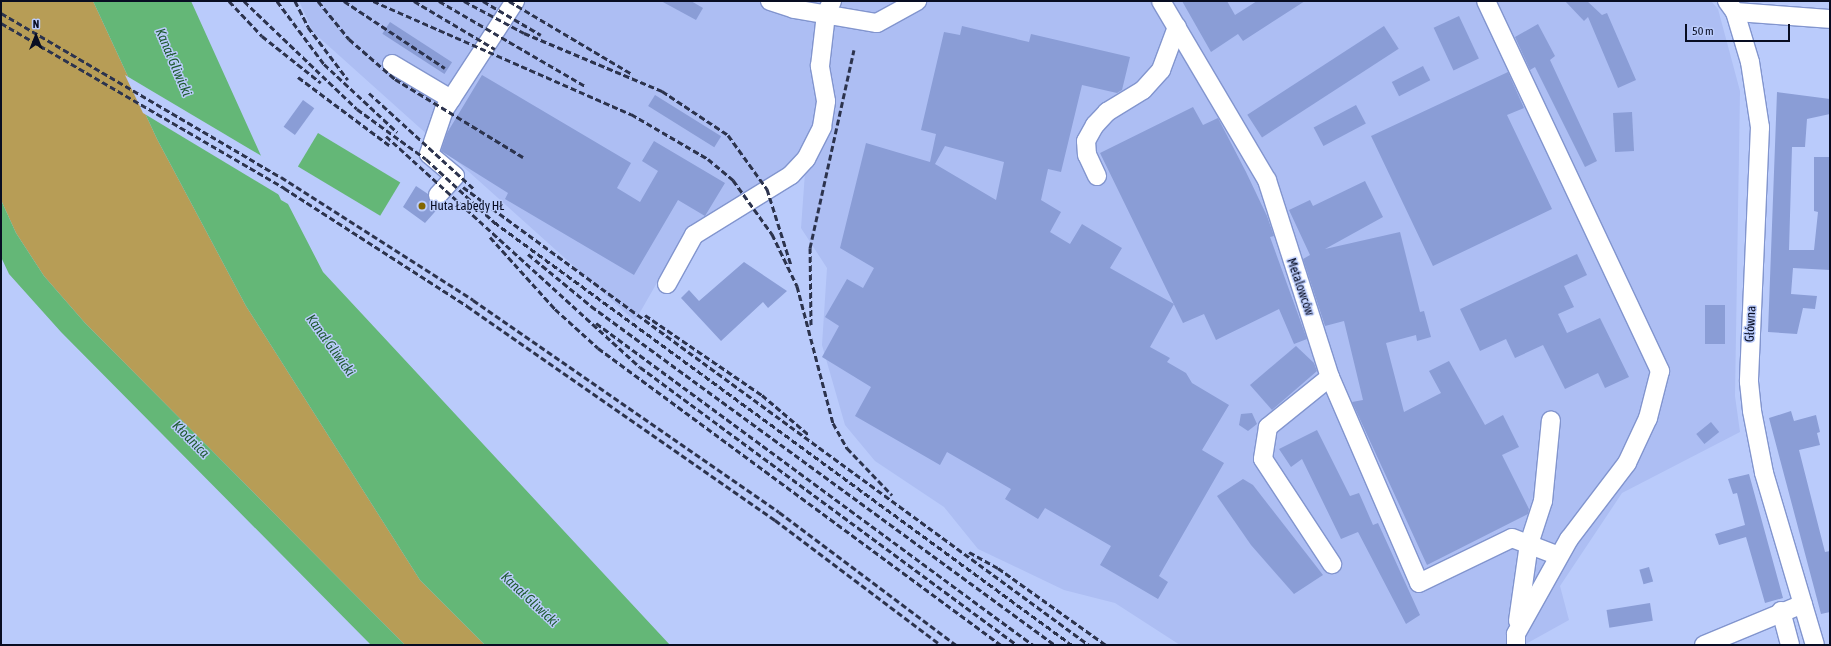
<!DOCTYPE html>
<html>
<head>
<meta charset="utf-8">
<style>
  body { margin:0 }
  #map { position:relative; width:1831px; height:646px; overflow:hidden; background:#bacbfb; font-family:"Asap Condensed",sans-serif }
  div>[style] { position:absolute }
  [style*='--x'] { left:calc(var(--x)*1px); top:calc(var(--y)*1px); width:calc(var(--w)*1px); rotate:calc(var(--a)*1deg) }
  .built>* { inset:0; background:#adbef3 }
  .green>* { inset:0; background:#b79d56 }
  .water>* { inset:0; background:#64b777; transform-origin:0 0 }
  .pier>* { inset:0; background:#bacbfb }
  .building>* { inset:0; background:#8a9dd6; transform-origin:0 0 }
  .roads { filter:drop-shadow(1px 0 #8295ce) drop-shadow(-1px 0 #8295ce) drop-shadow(0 1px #8295ce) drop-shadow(0 -1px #8295ce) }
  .minor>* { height:18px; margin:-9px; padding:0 9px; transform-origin:9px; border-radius:9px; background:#fff }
  .rail>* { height:3px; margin-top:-1.5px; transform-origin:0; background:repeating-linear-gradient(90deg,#2c334d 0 6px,transparent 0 9px) }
  .dots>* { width:11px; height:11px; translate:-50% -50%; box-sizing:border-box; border:2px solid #bacbfb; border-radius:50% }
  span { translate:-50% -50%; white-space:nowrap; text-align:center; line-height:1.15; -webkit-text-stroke:3px #bacbfb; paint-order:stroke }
  .poi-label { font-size:13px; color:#080d22 }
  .left { translate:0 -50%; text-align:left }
  .street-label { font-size:13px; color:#080d22 }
  .water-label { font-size:14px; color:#1f5a30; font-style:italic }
  .frame { position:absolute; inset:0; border:2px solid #080d22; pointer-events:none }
  .north { position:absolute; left:16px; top:16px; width:40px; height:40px; -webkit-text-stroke:3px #bacbfb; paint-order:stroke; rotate:0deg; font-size:11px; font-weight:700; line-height:16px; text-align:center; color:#080d22 }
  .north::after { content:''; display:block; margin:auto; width:14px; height:18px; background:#080d22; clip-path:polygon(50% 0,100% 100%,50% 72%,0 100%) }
  .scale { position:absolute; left:1685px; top:24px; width:105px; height:18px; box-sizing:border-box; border:2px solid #080d22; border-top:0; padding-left:5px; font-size:12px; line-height:14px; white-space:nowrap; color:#080d22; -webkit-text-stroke:3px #bacbfb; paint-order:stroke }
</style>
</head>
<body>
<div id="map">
  <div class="built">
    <i style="clip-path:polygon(299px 1px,1711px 1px,1718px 9px,1740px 91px,1735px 396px,1740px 432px,1622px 493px,1560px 586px,1569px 620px,1524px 645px,1180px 645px,1115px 603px,1064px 590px,978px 549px,944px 507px,875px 461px,845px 425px,822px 345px,827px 268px,801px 228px,806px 159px,685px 234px,635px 321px,313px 32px)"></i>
  </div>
  <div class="green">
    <i style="clip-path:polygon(1px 1px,93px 1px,157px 139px,246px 306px,420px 580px,485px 645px,405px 645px,85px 323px,44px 276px,16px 233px,1px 200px)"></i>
  </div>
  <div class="water">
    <i style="clip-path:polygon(93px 1px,191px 1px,281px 200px,288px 204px,323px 272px,670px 645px,485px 645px,420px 580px,246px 306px,157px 139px)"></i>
    <i style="left:318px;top:133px;width:96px;height:39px;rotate:31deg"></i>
    <i style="clip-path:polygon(1px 200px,16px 233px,44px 276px,85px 323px,405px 645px,371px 645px,61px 332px,9px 274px,1px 257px)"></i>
  </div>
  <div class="pier">
    <i style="clip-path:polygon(125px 75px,265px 158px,281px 196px,143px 113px)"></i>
  </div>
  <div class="building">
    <i style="clip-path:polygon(661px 1px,691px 1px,703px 8px,696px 20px)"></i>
    <i style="clip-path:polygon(1182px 1px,1227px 1px,1235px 15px,1257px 1px,1305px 1px,1243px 41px,1238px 34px,1211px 52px)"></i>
    <i style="clip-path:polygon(1565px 1px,1587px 1px,1602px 15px,1607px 13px,1636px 80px,1618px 88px,1588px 17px,1584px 21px)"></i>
    <i style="left:1459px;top:16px;width:47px;height:28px;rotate:65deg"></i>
    <i style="left:390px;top:22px;width:74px;height:14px;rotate:33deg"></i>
    <i style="clip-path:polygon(1538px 24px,1555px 56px,1550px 60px,1597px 161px,1585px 167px,1535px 67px,1530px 70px,1515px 37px)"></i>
    <i style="clip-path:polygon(evenodd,962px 26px,1029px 42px,1031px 34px,1130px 57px,1122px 90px,1117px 93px,1082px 85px,1061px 172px,1048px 169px,1041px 200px,1061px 212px,1050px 232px,1070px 244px,1082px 224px,1122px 248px,1110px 268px,1174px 304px,1150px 347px,1170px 358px,1167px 362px,1186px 373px,1192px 383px,1229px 405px,1202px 450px,1224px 463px,1159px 576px,1168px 582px,1158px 599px,1100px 565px,1111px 546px,1045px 508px,1038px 519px,1005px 499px,1011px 489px,947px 452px,940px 465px,855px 416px,871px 387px,822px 357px,839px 326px,825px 317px,847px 279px,863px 288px,874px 268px,840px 248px,866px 143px,930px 162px,936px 134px,921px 130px,944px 32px,960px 35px,962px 26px,945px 146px,1004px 162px,996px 200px,935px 164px,945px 146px)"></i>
    <i style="left:1384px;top:26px;width:27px;height:163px;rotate:57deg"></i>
    <i style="left:1423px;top:66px;width:16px;height:35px;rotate:63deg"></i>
    <i style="clip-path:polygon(1508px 72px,1524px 108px,1507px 115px,1552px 209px,1433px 266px,1371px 136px)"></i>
    <i style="clip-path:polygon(482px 75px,631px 163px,617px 188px,640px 202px,658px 171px,642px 161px,654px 141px,725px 183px,705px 216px,678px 200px,634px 275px,505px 199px,508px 193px,441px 151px,447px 133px)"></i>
    <i style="clip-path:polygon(1777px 92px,1830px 99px,1830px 114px,1807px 119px,1805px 147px,1792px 147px,1789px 250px,1814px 250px,1818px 212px,1814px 211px,1814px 157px,1830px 157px,1830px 270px,1793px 268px,1791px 294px,1817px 296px,1815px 309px,1803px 308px,1797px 334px,1768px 332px)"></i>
    <i style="left:655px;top:95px;width:78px;height:13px;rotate:32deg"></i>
    <i style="left:303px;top:100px;width:14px;height:33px;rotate:36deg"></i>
    <i style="left:1356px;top:105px;width:21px;height:48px;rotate:62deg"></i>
    <i style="clip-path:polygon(1193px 107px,1203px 125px,1218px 118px,1246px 172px,1267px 216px,1274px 236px,1270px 237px,1307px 339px,1294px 344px,1279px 309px,1216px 340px,1204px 314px,1183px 323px,1100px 153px)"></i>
    <i style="left:1632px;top:112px;width:39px;height:19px;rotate:87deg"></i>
    <i style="clip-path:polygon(1365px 181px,1383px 217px,1325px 249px,1400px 232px,1420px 312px,1424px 311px,1431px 337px,1417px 341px,1416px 335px,1386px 343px,1404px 412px,1441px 393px,1429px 371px,1449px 361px,1485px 425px,1503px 415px,1519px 447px,1502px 455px,1529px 509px,1528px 514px,1427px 565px,1352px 402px,1363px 400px,1344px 321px,1325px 326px,1303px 259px,1310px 255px,1289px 210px,1310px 200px,1313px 206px)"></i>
    <i style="clip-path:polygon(416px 186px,428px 194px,431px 203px,441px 205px,425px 223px,403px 207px)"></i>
    <i style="clip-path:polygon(1577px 254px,1587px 275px,1564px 286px,1574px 307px,1558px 314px,1567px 333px,1600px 318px,1629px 377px,1605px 388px,1598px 373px,1565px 389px,1543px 345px,1515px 358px,1506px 339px,1480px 351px,1460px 309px)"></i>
    <i style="clip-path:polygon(744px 262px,787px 291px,768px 308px,763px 302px,721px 341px,681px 298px,689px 290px,699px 301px)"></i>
    <i style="left:1705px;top:305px;width:20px;height:39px"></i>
    <i style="clip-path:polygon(1296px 346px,1314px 363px,1317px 371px,1272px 410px,1250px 385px)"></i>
    <i style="clip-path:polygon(1791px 411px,1794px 421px,1816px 415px,1820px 432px,1817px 433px,1820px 445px,1799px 450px,1825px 552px,1830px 551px,1830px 612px,1821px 614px,1769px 418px)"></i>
    <i style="clip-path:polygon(1252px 413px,1257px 424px,1248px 431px,1239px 425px,1241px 414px)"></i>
    <i style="left:1711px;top:422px;width:13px;height:19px;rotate:51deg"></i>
    <i style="clip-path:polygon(1317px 430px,1350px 496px,1359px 493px,1373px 525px,1378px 523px,1420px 615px,1406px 624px,1358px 532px,1341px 539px,1302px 459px,1291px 467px,1279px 449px)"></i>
    <i style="clip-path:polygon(1749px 474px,1783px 598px,1765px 603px,1746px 537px,1719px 545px,1715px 534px,1745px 525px,1737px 493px,1733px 494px,1728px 479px)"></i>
    <i style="clip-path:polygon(1243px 479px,1253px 485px,1323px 575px,1294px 594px,1251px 545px,1217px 496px)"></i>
    <i style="left:1649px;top:567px;width:15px;height:10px;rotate:74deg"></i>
    <i style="left:1650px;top:603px;width:18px;height:44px;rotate:81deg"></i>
  </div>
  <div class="roads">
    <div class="minor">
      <i style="--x:770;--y:1;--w:25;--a:18"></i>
      <i style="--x:794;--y:9;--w:84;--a:9.6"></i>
      <i style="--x:877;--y:23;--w:46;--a:-28.8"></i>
      <i style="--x:1161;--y:1;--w:208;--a:59.4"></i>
      <i style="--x:1267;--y:180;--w:207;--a:72.3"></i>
      <i style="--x:1330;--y:377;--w:224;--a:66.6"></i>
      <i style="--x:1419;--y:583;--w:103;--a:-25.8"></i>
      <i style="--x:1512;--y:538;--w:50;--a:21"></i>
      <i style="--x:1486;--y:1;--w:409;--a:64.8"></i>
      <i style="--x:1660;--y:371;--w:49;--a:104.3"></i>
      <i style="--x:1648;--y:418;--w:50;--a:115"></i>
      <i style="--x:1627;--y:463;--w:96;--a:127.3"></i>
      <i style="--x:1569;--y:539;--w:109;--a:119.2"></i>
      <i style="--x:1516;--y:634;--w:11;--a:90"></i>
      <i style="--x:1727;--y:1;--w:14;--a:54"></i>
      <i style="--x:1735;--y:12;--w:52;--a:73.3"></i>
      <i style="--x:1750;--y:62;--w:66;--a:81.3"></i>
      <i style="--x:1760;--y:127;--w:255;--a:92.5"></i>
      <i style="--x:1749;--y:382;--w:29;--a:84"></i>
      <i style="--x:1752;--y:411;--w:63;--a:79"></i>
      <i style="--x:1764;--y:473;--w:179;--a:73.5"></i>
      <i style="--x:1735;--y:12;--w:95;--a:4.2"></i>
      <i style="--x:392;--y:64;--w:69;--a:30.7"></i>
      <i style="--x:1097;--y:176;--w:23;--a:-115"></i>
      <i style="--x:1087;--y:155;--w:14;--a:-94"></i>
      <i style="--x:1086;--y:141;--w:18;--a:-61"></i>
      <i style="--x:1095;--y:125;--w:18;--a:-47"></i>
      <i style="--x:1107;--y:112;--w:42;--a:-31.4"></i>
      <i style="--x:1143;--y:90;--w:27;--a:-48"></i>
      <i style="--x:1161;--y:70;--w:46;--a:-69.6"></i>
      <i style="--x:438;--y:195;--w:25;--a:-48"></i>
      <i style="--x:455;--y:176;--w:34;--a:-140"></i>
      <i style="--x:429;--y:154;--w:46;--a:-71.2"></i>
      <i style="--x:444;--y:110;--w:130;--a:-56.9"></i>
      <i style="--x:667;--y:284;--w:56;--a:-61.1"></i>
      <i style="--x:694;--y:235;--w:114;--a:-31.7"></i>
      <i style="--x:791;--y:175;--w:22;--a:-47"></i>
      <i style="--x:806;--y:159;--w:36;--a:-63"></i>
      <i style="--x:822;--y:127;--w:26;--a:-81"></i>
      <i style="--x:826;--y:101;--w:36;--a:-100"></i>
      <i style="--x:820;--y:66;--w:52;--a:-83.4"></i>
      <i style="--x:826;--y:14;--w:14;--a:-65"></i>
      <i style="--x:1330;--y:377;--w:80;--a:141.1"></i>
      <i style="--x:1268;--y:427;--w:32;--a:99"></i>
      <i style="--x:1263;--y:459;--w:126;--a:56.7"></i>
      <i style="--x:1781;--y:611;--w:35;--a:75"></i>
      <i style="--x:1518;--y:621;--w:78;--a:-81.9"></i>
      <i style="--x:1529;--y:544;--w:45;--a:-72"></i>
      <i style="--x:1543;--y:501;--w:81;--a:-84.4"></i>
      <i style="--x:1704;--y:645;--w:107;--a:-22.5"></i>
    </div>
  </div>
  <div class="rail">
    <i style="--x:229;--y:1;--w:48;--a:46.7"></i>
    <i style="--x:262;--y:36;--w:75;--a:38.5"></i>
    <i style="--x:244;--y:1;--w:156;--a:43.7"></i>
    <i style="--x:357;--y:109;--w:85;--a:35.9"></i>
    <i style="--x:426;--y:159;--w:93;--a:42.8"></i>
    <i style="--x:494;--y:222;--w:716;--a:36.2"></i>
    <i style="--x:277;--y:1;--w:79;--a:53.3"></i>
    <i style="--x:324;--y:64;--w:100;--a:43"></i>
    <i style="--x:295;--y:1;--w:29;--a:63"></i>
    <i style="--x:308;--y:27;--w:66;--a:53"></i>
    <i style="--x:318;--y:1;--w:49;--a:50.8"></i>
    <i style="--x:349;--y:39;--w:61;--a:41"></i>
    <i style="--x:395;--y:79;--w:150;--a:31.4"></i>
    <i style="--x:344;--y:1;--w:121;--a:33.6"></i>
    <i style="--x:373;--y:1;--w:282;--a:23.7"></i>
    <i style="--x:631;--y:114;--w:89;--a:30.3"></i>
    <i style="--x:708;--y:159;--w:33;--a:40"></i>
    <i style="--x:733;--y:180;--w:67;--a:54.2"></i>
    <i style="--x:772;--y:234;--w:58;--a:64.3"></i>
    <i style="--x:797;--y:286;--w:142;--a:75.3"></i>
    <i style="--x:833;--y:423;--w:29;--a:61"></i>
    <i style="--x:847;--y:448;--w:65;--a:46.2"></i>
    <i style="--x:414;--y:1;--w:94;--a:30.7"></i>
    <i style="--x:439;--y:1;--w:169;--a:30.2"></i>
    <i style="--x:464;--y:1;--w:68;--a:28.1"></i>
    <i style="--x:524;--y:33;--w:150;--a:22.8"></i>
    <i style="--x:662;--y:91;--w:79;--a:33.7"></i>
    <i style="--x:728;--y:135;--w:67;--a:54.2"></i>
    <i style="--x:767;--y:189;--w:80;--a:72.5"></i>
    <i style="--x:483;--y:1;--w:67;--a:30.4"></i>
    <i style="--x:509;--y:1;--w:143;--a:30.7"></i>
    <i style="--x:1;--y:13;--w:324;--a:30.4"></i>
    <i style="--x:281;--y:177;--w:228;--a:32.6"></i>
    <i style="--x:473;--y:300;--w:372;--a:34.7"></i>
    <i style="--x:779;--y:512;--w:221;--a:36.9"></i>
    <i style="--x:1;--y:23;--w:328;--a:30.2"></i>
    <i style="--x:284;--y:188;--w:218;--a:32.8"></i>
    <i style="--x:467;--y:306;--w:375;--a:34.8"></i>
    <i style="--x:775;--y:520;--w:208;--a:37"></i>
    <i style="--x:298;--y:77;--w:114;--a:36.8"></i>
    <i style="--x:369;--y:93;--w:141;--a:42.4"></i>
    <i style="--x:386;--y:136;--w:343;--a:42.3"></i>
    <i style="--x:640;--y:367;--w:468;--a:36.4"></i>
    <i style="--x:463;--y:187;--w:776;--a:36.19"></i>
    <i style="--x:490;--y:237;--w:97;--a:47.9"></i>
    <i style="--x:555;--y:309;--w:58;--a:42.2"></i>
    <i style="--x:598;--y:348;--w:501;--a:36.39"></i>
    <i style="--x:528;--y:254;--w:82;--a:39.5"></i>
    <i style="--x:591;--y:306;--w:575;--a:36.15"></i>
    <i style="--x:645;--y:315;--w:142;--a:34.4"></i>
    <i style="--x:762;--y:395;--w:62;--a:40.4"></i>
    <i style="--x:596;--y:323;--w:543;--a:36.38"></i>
    <i style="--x:811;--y:325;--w:77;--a:-90.7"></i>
    <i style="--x:810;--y:248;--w:203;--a:-77.5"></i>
    <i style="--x:969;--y:552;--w:33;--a:29"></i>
    <i style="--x:998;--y:568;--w:133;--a:35.5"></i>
  </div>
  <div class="dots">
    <i style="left:422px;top:206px;background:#836600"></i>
  </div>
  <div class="poi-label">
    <span class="left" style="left:430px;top:206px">Huta Łabędy HŁ</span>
  </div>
  <div class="street-label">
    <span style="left:1300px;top:287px;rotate:71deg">Metalowców</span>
    <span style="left:1751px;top:324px;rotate:-87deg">Główna</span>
  </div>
  <div class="water-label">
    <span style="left:174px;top:62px;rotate:67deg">Kanał Gliwicki</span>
    <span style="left:331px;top:345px;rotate:54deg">Kanał Gliwicki</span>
    <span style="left:191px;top:439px;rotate:45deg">Kłodnica</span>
    <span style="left:530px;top:599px;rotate:43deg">Kanał Gliwicki</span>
  </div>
  <div class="frame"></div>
  <div class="north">N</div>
  <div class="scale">50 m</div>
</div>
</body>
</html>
